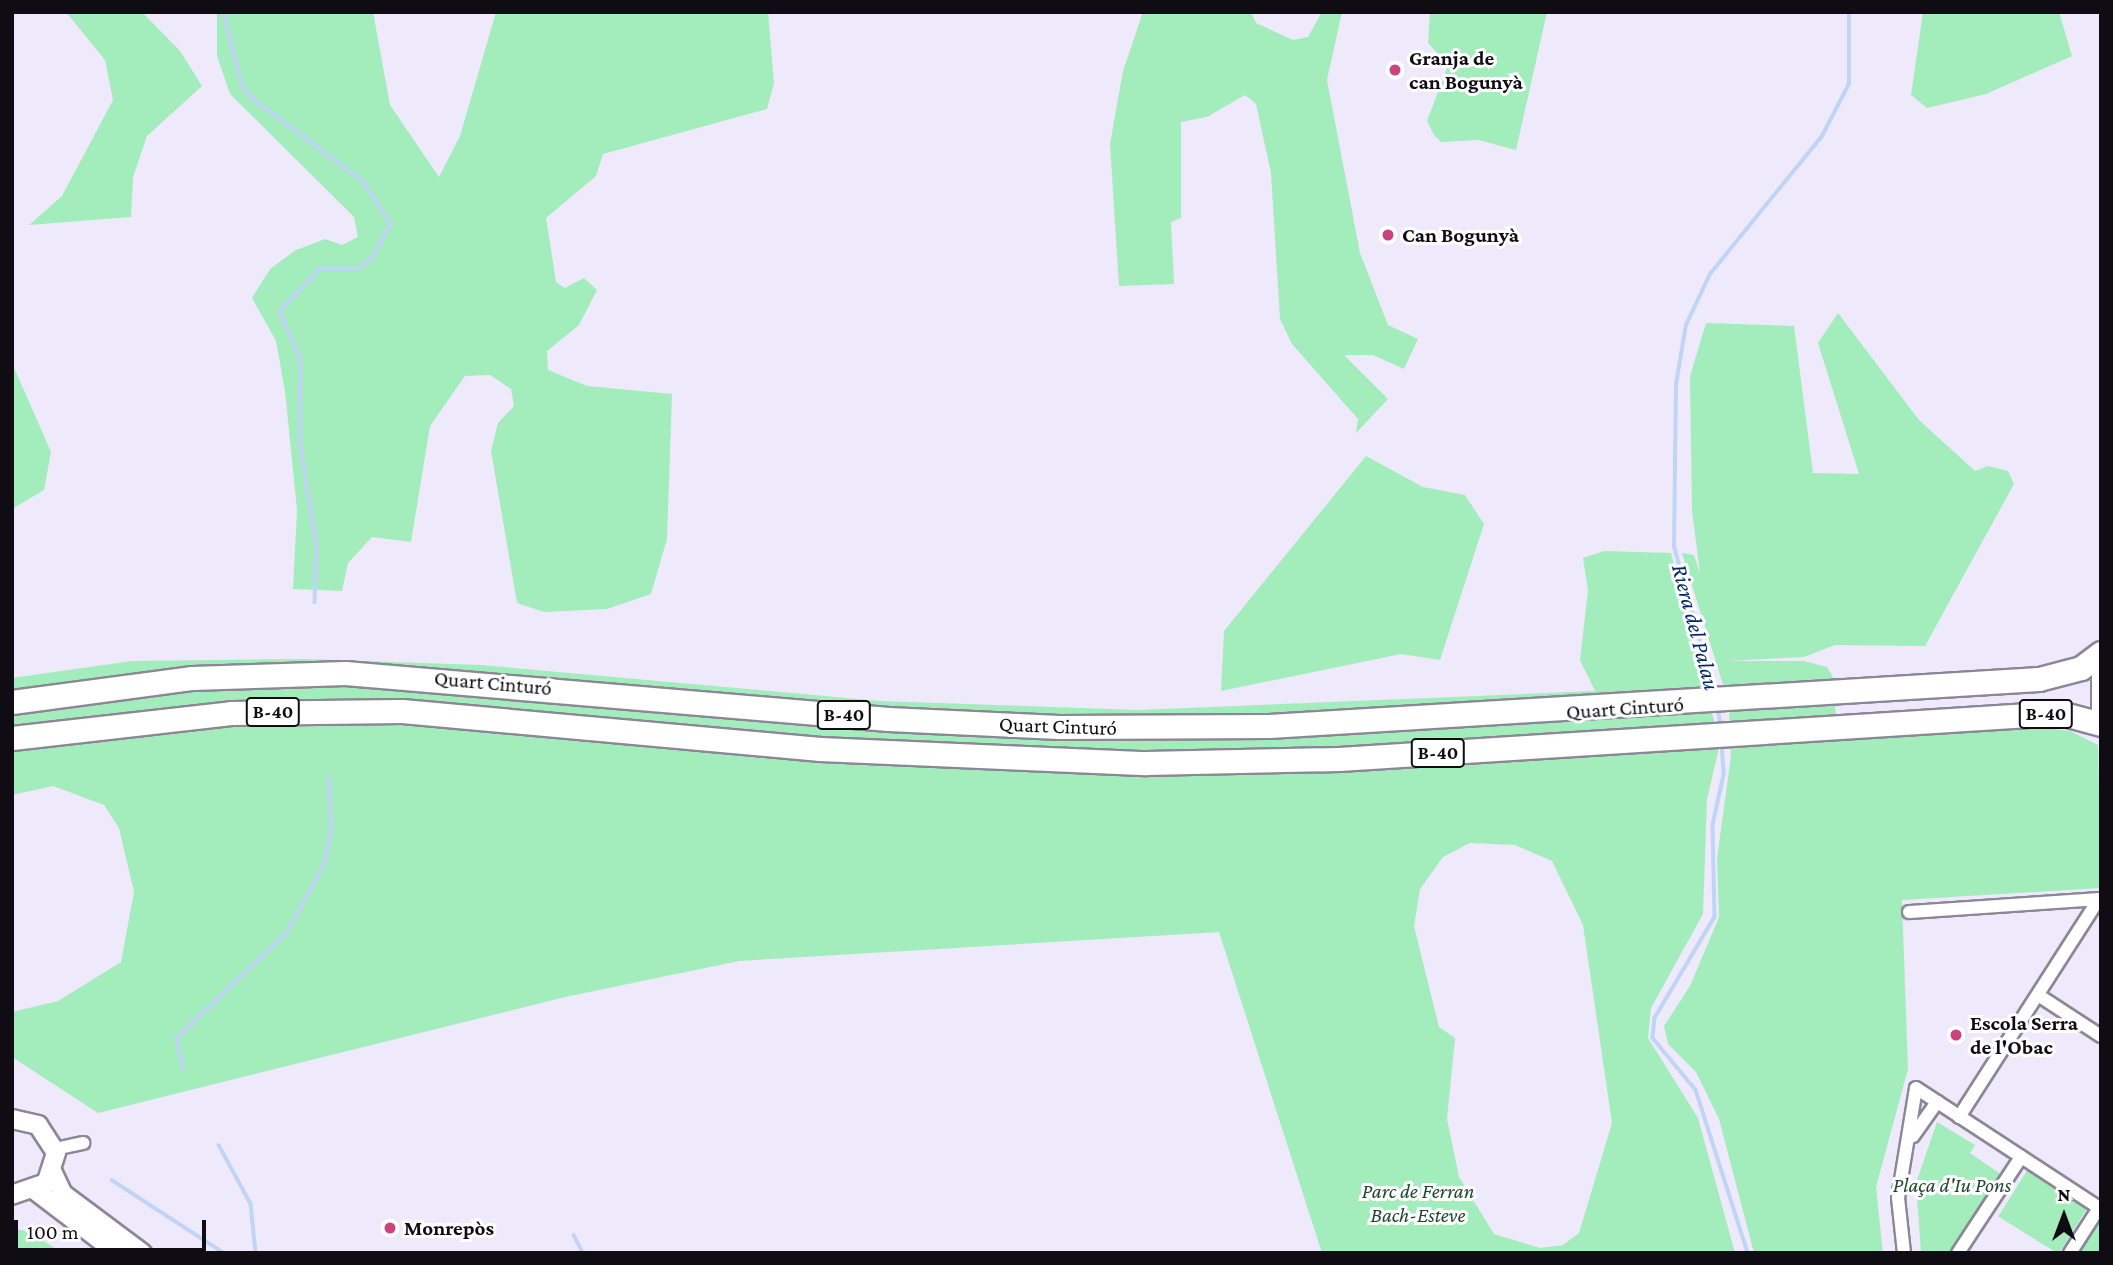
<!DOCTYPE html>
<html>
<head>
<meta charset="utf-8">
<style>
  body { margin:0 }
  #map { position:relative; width:2113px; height:1265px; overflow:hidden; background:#eeeafc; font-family:"Crimson Pro",serif }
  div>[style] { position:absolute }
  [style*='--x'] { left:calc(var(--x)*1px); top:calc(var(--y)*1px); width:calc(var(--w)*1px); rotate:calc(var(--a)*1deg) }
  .green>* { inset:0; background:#a3ecbc; transform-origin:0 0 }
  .stream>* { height:3.5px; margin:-1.75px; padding:0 1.75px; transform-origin:1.75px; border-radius:1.75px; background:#c0d4f5 }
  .roads { filter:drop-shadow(2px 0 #8b8797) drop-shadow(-2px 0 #8b8797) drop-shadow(0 2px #8b8797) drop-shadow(0 -2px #8b8797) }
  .street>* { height:12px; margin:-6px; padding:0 6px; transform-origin:6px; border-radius:6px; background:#fff }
  .secondary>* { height:18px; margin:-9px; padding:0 9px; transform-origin:9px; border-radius:9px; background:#fff }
  .highway>* { height:23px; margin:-11.5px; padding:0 11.5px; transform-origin:11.5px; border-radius:11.5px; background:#fff }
  .dots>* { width:19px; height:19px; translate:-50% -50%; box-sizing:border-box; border:4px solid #fff; border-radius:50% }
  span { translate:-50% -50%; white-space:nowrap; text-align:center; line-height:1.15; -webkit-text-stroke:6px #fff; paint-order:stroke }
  .shield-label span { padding:2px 5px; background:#fff; border:2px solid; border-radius:5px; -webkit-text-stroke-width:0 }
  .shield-label { font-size:19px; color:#0f0d13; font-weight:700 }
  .poi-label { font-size:21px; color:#0f0d13; font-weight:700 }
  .left { translate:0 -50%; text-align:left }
  .street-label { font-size:21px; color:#0f0d13 }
  .park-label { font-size:21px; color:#1f472f; font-style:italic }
  .water-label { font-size:23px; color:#02276b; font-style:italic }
  .frame { position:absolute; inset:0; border:14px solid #0f0d13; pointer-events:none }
  .north { position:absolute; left:2029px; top:1181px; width:70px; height:70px; -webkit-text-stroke:5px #fff; paint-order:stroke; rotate:0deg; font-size:19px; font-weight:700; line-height:28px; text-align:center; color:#0f0d13 }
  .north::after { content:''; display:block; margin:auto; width:24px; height:32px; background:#0f0d13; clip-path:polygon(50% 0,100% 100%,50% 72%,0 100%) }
  .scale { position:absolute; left:14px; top:1220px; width:192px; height:32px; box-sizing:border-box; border:4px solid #0f0d13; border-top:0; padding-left:9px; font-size:21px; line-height:24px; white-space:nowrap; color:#0f0d13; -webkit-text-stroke:5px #fff; paint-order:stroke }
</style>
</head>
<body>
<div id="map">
  <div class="green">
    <i style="clip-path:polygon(66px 12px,142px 12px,180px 51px,202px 86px,147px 136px,133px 177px,131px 217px,29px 225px,62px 196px,113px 100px,105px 60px)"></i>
    <i style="clip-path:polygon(217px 12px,373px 12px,390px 105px,439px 177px,460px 136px,496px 12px,768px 12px,774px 83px,767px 109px,603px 154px,596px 176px,546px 218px,556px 282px,565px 288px,584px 278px,597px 290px,579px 325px,547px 351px,548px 370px,587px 386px,672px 394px,667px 539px,651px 594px,607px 609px,544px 612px,517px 603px,491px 451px,498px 423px,514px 406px,511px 389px,490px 375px,465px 376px,430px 426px,411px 542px,372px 537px,348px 563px,342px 591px,293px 589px,297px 510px,285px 391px,276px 341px,252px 298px,270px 269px,296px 250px,325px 239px,342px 245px,358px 237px,354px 217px,230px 94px,217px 56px)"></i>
    <i style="clip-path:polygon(1143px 12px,1251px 12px,1256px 23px,1293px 40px,1308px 37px,1322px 12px,1342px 12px,1327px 80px,1360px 253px,1388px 325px,1418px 339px,1404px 369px,1373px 355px,1344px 355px,1388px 399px,1356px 433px,1358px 419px,1292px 344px,1280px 319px,1271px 173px,1256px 104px,1245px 95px,1207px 117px,1181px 122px,1181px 218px,1171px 222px,1174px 284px,1119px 286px,1110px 144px,1123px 71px)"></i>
    <i style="clip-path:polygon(1430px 12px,1547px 12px,1516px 150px,1478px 140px,1441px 142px,1434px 135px,1427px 121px,1448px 65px,1428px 43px)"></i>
    <i style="clip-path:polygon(1923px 12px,2059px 12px,2072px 56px,1986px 94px,1927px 108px,1911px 95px)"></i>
    <i style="clip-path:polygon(1838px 313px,1919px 420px,1975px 471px,1988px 466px,2008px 471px,2014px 484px,1925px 646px,1835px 645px,1804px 657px,1727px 661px,1804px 661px,1827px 667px,1834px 679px,1837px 741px,2031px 726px,2070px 731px,2098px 745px,2101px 888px,1902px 900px,1908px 1069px,1876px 1187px,1883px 1253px,1754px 1253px,1719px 1119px,1696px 1072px,1668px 1044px,1664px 1026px,1690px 986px,1719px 917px,1717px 858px,1731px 756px,1729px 704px,1682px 553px,1694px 555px,1700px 573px,1692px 511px,1690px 376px,1706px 323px,1794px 326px,1813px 473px,1859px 474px,1818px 343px)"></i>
    <i style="clip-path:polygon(12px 363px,51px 452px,44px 490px,12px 509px)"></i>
    <i style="clip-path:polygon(1366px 456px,1423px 487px,1465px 495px,1484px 524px,1440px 660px,1401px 654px,1221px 691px,1224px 631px)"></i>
    <i style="clip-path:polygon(evenodd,1604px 551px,1671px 553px,1720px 744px,1707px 799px,1703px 914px,1651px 1008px,1648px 1038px,1698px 1118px,1735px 1253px,1322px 1253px,1219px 932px,739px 961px,565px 997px,98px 1113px,12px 1057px,12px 1012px,58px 1001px,121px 962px,134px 892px,119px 828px,104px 805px,53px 786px,12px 795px,12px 678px,132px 661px,305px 659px,481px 665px,880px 701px,1139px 710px,1595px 691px,1580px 660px,1588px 590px,1583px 558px,1604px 551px,1470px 843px,1515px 845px,1552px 861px,1583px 925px,1612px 1123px,1579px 1233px,1563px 1245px,1540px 1248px,1494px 1234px,1459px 1177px,1447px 1119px,1455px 1038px,1439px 1027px,1414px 926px,1420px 889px,1443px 857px,1470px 843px)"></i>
    <i style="clip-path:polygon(1937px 1122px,1975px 1145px,1970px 1153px,2002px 1175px,1951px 1253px,1921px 1253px,1916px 1183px)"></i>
    <i style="left:2028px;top:1169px;width:71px;height:56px;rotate:32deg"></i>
    <i style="clip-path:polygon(2099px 1222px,2101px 1253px,2080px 1253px)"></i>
    <i style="clip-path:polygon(12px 1228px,30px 1232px,62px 1253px,12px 1253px)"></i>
  </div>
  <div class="stream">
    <i style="--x:224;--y:12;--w:75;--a:76.1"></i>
    <i style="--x:242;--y:85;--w:16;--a:52"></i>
    <i style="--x:252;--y:98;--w:139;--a:36.8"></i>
    <i style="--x:363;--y:181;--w:51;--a:56.9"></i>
    <i style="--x:391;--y:224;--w:38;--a:118"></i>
    <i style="--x:373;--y:258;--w:19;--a:145"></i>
    <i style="--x:357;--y:269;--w:37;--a:180"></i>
    <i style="--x:320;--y:269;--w:59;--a:132.9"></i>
    <i style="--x:280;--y:312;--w:51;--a:65.9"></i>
    <i style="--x:301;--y:359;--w:82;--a:90.7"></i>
    <i style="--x:300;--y:441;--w:107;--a:80.9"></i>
    <i style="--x:317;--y:547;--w:55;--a:92.1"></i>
    <i style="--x:1714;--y:691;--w:149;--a:-105.5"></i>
    <i style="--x:1674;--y:547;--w:163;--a:-89.3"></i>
    <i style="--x:1676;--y:384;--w:60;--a:-80.4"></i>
    <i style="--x:1686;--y:325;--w:56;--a:-64.8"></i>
    <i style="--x:1710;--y:274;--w:178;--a:-50.9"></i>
    <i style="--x:1822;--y:136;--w:59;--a:-62.6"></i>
    <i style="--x:1849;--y:84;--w:72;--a:-90"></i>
    <i style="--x:1718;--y:708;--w:17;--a:80"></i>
    <i style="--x:1722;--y:743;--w:32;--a:86"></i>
    <i style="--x:1724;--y:775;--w:51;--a:102.4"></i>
    <i style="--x:1713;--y:825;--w:92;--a:88.8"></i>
    <i style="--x:1715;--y:917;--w:117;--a:120.7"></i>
    <i style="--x:1655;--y:1018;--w:20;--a:96"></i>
    <i style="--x:1653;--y:1038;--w:67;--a:50.4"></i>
    <i style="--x:1696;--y:1090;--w:171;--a:72.3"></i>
    <i style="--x:183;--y:1070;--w:33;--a:-101"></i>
    <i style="--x:177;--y:1038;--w:153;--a:-43.9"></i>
    <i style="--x:287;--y:932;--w:77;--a:-61.4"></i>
    <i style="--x:324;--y:864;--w:35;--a:-78"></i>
    <i style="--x:331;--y:830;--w:52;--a:-92.2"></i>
    <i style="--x:219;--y:1145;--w:67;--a:61.5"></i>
    <i style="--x:251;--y:1204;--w:49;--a:84.2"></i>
    <i style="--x:112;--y:1180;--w:134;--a:33.1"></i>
    <i style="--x:574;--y:1235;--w:20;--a:63"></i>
  </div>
  <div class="roads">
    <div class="street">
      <i style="--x:1909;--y:912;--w:192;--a:-3.9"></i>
      <i style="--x:2038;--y:995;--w:75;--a:33.1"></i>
      <i style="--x:1959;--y:1117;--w:259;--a:-57.3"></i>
      <i style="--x:1913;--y:1136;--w:42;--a:-54.8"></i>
      <i style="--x:55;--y:1149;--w:29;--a:-12"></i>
      <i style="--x:1904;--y:1253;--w:55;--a:-96.2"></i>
      <i style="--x:1898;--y:1198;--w:111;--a:-80.7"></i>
      <i style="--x:1916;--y:1088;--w:221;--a:33.2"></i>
      <i style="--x:1958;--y:1253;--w:115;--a:-56.7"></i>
      <i style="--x:2070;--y:1253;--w:54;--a:-57.2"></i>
    </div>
    <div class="secondary">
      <i style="--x:2101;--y:663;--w:48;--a:90"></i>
      <i style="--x:12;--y:1119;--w:27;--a:13"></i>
      <i style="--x:38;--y:1125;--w:33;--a:57"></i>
      <i style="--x:56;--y:1153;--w:32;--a:108"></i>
      <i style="--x:46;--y:1183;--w:36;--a:161"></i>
      <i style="--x:53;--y:1173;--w:23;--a:65"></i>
      <i style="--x:63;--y:1194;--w:99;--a:36.8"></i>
      <i style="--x:36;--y:1191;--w:102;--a:37.4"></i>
    </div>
    <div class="highway">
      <i style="--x:12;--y:702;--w:182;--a:-7.6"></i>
      <i style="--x:192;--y:678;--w:153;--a:-1.9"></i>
      <i style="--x:345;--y:673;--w:545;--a:4.84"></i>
      <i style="--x:888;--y:719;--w:171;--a:2.7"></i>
      <i style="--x:1059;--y:727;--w:210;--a:-0.3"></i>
      <i style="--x:1269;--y:726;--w:771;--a:-3.49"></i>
      <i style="--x:2039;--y:679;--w:43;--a:-14.7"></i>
      <i style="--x:2081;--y:668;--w:25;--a:-37"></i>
      <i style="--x:12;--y:738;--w:220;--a:-6.5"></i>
      <i style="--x:231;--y:713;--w:171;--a:-0.7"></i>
      <i style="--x:402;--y:711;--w:420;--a:5.2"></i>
      <i style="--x:820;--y:749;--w:326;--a:2.5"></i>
      <i style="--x:1146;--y:763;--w:193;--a:-1.2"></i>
      <i style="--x:1339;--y:759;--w:722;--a:-3.65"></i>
      <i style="--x:2060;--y:713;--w:42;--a:15"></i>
    </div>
  </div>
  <div class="dots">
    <i style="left:1395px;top:70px;background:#cb427e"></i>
    <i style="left:1388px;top:235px;background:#cb427e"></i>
    <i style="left:1956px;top:1035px;background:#cb427e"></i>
    <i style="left:390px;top:1228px;background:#cb427e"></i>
  </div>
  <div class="shield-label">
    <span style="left:273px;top:712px">B-40</span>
    <span style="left:2046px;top:714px">B-40</span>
    <span style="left:844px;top:715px">B-40</span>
    <span style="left:1438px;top:753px">B-40</span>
  </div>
  <div class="poi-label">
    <span class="left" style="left:1409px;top:70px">Granja de<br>can Bogunyà</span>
    <span class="left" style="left:1402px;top:235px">Can Bogunyà</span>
    <span class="left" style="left:1970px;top:1035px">Escola Serra<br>de l'Obac</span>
    <span class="left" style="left:404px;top:1228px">Monrepòs</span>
  </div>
  <div class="street-label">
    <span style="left:493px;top:683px;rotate:5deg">Quart Cinturó</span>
    <span style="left:1625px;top:708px;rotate:-4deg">Quart Cinturó</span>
    <span style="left:1058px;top:726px;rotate:2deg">Quart Cinturó</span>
  </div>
  <div class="park-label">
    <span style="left:1952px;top:1185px">Plaça d'Iu Pons</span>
    <span style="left:1418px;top:1203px">Parc de Ferran<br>Bach-Esteve</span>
  </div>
  <div class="water-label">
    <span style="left:1696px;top:627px;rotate:75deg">Riera del Palau</span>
  </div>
  <div class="frame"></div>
  <div class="north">N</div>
  <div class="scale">100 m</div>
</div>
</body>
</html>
